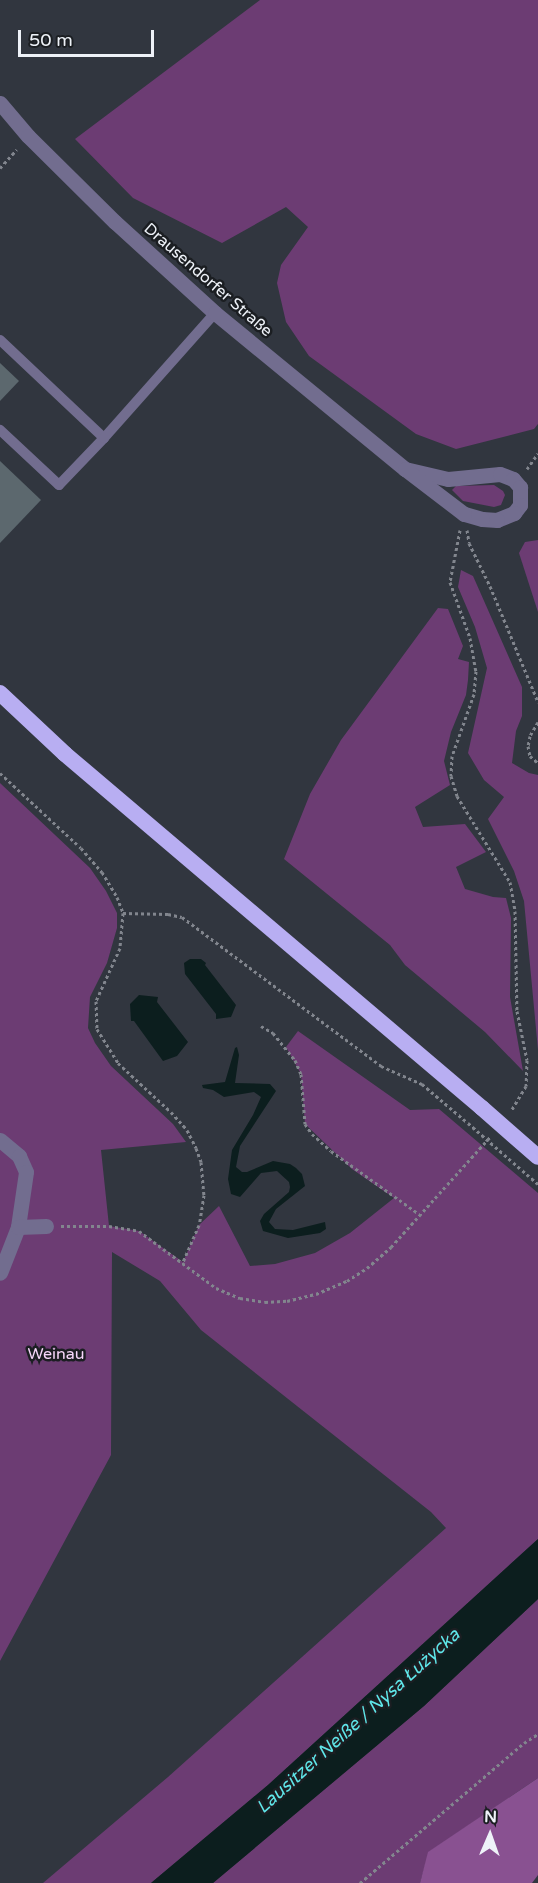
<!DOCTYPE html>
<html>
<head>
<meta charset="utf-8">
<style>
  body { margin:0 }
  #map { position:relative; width:538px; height:1883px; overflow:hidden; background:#31363f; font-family:"Varela Round",sans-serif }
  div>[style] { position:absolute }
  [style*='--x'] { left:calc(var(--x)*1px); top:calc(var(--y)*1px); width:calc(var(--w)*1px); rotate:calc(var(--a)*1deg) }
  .green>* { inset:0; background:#6c3c73 }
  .forest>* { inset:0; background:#895191 }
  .water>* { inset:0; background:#0c1e1e }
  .building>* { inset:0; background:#5c686e }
  .path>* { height:3px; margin-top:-1.5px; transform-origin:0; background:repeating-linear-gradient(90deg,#82868e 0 3px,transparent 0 6px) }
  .service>* { height:10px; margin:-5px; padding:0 5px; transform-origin:5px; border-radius:5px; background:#726d8f }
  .pedestrian>* { height:15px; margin:-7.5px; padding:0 7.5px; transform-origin:7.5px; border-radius:7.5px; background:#726d8f }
  .minor>* { height:15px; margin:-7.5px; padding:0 7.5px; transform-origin:7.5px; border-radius:7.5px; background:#726d8f }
  .trunk>* { height:16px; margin:-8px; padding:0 8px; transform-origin:8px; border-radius:8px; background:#b8aef2 }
  .path-bridge>* { height:3px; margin-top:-1.5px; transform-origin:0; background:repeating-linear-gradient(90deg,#82868e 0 3px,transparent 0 6px) }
  .trunk-bridge>* { height:16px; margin:-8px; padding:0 8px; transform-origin:8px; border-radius:8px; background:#b8aef2 }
  span { translate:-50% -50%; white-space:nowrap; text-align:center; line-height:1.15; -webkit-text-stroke:5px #1b1e22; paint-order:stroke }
  .street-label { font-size:16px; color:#eef2f8 }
  .park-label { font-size:16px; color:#f6d6fa }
  .water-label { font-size:18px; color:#5fe6e9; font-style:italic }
  .north { position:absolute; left:460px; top:1805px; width:60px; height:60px; -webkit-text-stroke:4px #1b1e22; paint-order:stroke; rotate:2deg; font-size:16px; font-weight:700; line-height:24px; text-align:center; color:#eef2f8 }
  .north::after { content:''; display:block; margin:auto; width:21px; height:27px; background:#eef2f8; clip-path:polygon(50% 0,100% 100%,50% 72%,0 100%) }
  .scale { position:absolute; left:18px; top:30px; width:136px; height:27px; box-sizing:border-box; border:3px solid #eef2f8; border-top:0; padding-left:8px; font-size:18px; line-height:21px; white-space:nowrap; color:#eef2f8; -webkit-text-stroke:4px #1b1e22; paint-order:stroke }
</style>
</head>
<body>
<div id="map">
  <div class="green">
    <i style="clip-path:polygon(260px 0,538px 0,538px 424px,534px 429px,456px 449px,416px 434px,309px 356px,286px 322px,277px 283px,281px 265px,308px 227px,286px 207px,222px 243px,133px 198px,75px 139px)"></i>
    <i style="clip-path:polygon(494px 485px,503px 491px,505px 495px,501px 505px,494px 507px,463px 501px,452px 490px,456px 486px)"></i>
    <i style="clip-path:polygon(538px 540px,538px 612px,519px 553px,525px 542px)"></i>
    <i style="clip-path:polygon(461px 570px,473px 576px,522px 687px,522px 716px,516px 731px,512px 763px,529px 773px,538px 775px,538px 1050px,524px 901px,514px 871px,488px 819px,504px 797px,484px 780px,468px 753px,487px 668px,475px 627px,458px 587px)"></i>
    <i style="clip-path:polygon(438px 608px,448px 609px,463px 646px,458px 659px,469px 662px,468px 680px,466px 695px,451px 732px,444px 761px,450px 785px,415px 807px,423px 827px,465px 824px,486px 852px,456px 867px,465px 889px,493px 897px,506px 898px,511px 918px,510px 997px,523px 1071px,485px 1032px,405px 965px,390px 945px,284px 859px,310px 794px,341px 740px)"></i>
    <i style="clip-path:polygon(0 783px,90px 868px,106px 891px,117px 913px,117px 928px,107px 963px,90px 997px,88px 1028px,95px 1043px,111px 1066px,173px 1124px,186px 1142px,101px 1150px,109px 1226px,139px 1231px,183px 1262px,199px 1225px,219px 1206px,250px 1266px,275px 1264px,315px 1253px,350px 1233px,394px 1198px,352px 1169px,305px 1124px,301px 1074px,286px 1047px,298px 1031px,410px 1110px,439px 1109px,538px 1193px,538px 1539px,268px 1785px,151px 1883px,43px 1883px,168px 1777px,446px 1528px,431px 1512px,201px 1330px,160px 1281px,112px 1252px,111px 1455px,0 1661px)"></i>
    <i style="clip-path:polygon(538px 1599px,538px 1778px,429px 1852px,420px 1883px,213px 1883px,424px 1706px)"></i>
  </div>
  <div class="forest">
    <i style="clip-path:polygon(538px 1778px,538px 1875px,532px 1883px,420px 1883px,428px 1852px)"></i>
  </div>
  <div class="water">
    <i style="clip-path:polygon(190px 959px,201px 959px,206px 963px,205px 965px,236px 1005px,231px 1017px,216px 1019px,216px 1014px,185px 974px,184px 963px)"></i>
    <i style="clip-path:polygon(139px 995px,158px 997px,157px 1002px,188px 1042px,177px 1056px,163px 1061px,134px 1021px,131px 1021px,130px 1004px)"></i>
    <i style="clip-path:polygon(237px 1047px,239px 1055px,235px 1083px,270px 1084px,276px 1091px,240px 1146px,236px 1167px,242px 1172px,247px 1172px,273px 1161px,290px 1164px,296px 1168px,302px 1174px,305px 1186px,276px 1209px,269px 1222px,275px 1229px,293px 1230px,325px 1222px,326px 1229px,320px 1233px,288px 1238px,263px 1231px,260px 1221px,264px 1214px,289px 1192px,290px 1187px,289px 1182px,277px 1171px,261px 1173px,240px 1197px,231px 1194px,228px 1179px,232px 1150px,253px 1115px,261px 1097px,254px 1092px,224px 1097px,213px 1090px,203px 1088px,202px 1085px,225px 1082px,235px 1048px)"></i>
    <i style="clip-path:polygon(538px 1539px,538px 1599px,424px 1706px,213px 1883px,151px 1883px,268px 1785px)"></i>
  </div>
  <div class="building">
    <i style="clip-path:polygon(0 363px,19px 381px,0 401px)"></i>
    <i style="clip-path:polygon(0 461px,41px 500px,0 543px)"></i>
  </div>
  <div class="path">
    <i style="--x:0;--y:168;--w:25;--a:-48"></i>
    <i style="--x:527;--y:469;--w:19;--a:-55"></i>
    <i style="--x:460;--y:530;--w:53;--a:100.9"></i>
    <i style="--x:450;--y:582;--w:59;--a:70.3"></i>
    <i style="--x:470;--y:638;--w:34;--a:80"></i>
    <i style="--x:476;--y:671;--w:23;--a:95"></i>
    <i style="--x:474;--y:694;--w:66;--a:109.5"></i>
    <i style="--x:452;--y:756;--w:20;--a:93"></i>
    <i style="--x:451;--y:776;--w:21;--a:73"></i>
    <i style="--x:457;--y:796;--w:101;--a:58.4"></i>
    <i style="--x:510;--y:882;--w:29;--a:80"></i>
    <i style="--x:515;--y:911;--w:100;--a:88.9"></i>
    <i style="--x:517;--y:1011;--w:50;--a:78.5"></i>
    <i style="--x:527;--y:1060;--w:26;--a:92"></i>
    <i style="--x:526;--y:1086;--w:29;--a:121"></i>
    <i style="--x:467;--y:530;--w:13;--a:81"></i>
    <i style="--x:469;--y:543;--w:48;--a:64"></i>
    <i style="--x:490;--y:586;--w:126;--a:67.5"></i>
    <i style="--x:538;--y:722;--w:16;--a:120"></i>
    <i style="--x:530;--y:736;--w:10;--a:101"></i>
    <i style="--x:528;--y:746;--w:10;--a:79"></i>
    <i style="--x:530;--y:756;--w:11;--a:41"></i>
    <i style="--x:0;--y:773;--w:110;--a:42.8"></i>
    <i style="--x:81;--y:848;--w:32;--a:49"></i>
    <i style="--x:102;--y:872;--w:29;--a:59"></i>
    <i style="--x:117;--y:897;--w:17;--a:69"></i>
    <i style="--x:123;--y:913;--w:35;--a:95"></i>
    <i style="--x:120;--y:948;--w:58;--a:114.4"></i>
    <i style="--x:96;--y:1001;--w:28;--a:88"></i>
    <i style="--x:97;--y:1029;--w:40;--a:58"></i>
    <i style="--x:118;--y:1063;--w:72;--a:42.8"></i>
    <i style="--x:171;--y:1112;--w:24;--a:48"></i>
    <i style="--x:187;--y:1130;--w:20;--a:63"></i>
    <i style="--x:196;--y:1148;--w:15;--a:70"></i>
    <i style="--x:201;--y:1162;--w:33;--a:85"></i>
    <i style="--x:204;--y:1195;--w:30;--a:99"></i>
    <i style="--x:199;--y:1225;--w:40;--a:113.4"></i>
    <i style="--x:123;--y:913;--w:45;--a:1.3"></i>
    <i style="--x:168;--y:914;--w:14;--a:12"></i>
    <i style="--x:182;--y:917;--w:249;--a:36.8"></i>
    <i style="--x:381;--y:1066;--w:45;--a:23.7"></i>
    <i style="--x:422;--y:1084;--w:60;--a:40.3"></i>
    <i style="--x:261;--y:1026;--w:14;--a:30"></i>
    <i style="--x:273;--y:1033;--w:35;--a:51"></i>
    <i style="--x:295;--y:1060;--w:15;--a:67"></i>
    <i style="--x:301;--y:1074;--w:50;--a:85.4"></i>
    <i style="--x:305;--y:1124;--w:12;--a:55"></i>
    <i style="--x:312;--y:1134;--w:25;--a:42"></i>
    <i style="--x:331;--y:1151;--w:108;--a:35.6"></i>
    <i style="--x:61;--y:1226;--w:48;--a:0"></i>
    <i style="--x:109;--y:1226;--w:30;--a:9"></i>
    <i style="--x:139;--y:1231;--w:96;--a:36.5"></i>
    <i style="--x:216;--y:1288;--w:26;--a:23"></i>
    <i style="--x:240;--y:1298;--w:25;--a:9"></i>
    <i style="--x:265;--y:1302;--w:22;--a:-3"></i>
    <i style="--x:287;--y:1301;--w:30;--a:-14"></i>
    <i style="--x:316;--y:1294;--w:34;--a:-23"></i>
    <i style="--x:347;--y:1281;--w:24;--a:-33"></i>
    <i style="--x:367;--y:1268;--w:32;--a:-41"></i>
    <i style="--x:391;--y:1247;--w:148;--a:-48"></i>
    <i style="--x:360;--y:1883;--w:216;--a:-40.5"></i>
    <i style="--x:524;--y:1743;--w:17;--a:-33"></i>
  </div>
  <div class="service">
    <i style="--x:0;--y:340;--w:143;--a:43.3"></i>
    <i style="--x:104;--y:438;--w:65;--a:133.8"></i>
    <i style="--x:59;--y:485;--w:81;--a:-137"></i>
    <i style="--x:104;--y:438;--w:167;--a:-48.4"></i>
  </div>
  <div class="pedestrian">
    <i style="--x:0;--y:1140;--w:25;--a:40"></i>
    <i style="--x:19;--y:1156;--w:17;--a:66"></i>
    <i style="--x:26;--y:1172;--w:56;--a:98.3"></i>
    <i style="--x:18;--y:1227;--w:49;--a:111.4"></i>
    <i style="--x:18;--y:1227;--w:28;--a:-2"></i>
  </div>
  <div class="minor">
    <i style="--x:0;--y:103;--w:43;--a:49.7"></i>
    <i style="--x:28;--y:136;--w:122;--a:44.7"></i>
    <i style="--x:115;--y:222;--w:135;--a:42.3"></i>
    <i style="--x:215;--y:313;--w:246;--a:39.4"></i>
    <i style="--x:405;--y:469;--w:44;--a:13.1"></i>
    <i style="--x:448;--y:479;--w:52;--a:-5.5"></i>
    <i style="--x:500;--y:474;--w:14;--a:21"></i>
    <i style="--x:513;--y:479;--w:11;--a:49"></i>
    <i style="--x:520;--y:487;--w:18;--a:90"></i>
    <i style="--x:520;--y:505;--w:10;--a:127"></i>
    <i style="--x:514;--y:513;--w:18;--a:158"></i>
    <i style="--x:497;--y:520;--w:15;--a:-176"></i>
    <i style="--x:482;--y:519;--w:19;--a:-164"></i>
    <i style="--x:464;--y:514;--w:74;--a:-142.7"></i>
  </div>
  <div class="trunk">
    <i style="--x:0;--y:693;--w:89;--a:43.2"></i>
    <i style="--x:65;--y:754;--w:547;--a:40.33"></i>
  </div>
  <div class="path-bridge">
    <i style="--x:468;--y:1123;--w:93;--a:41.1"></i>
  </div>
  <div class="trunk-bridge">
    <i style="--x:482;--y:1108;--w:74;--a:41.2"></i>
  </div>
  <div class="street-label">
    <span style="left:208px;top:280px;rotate:41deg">Drausendorfer Straße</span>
  </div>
  <div class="park-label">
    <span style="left:56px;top:1354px">Weinau</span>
  </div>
  <div class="water-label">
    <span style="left:358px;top:1721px;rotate:-42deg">Lausitzer Neiße / Nysa Łużycka</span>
  </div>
  <div class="north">N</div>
  <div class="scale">50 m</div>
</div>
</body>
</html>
